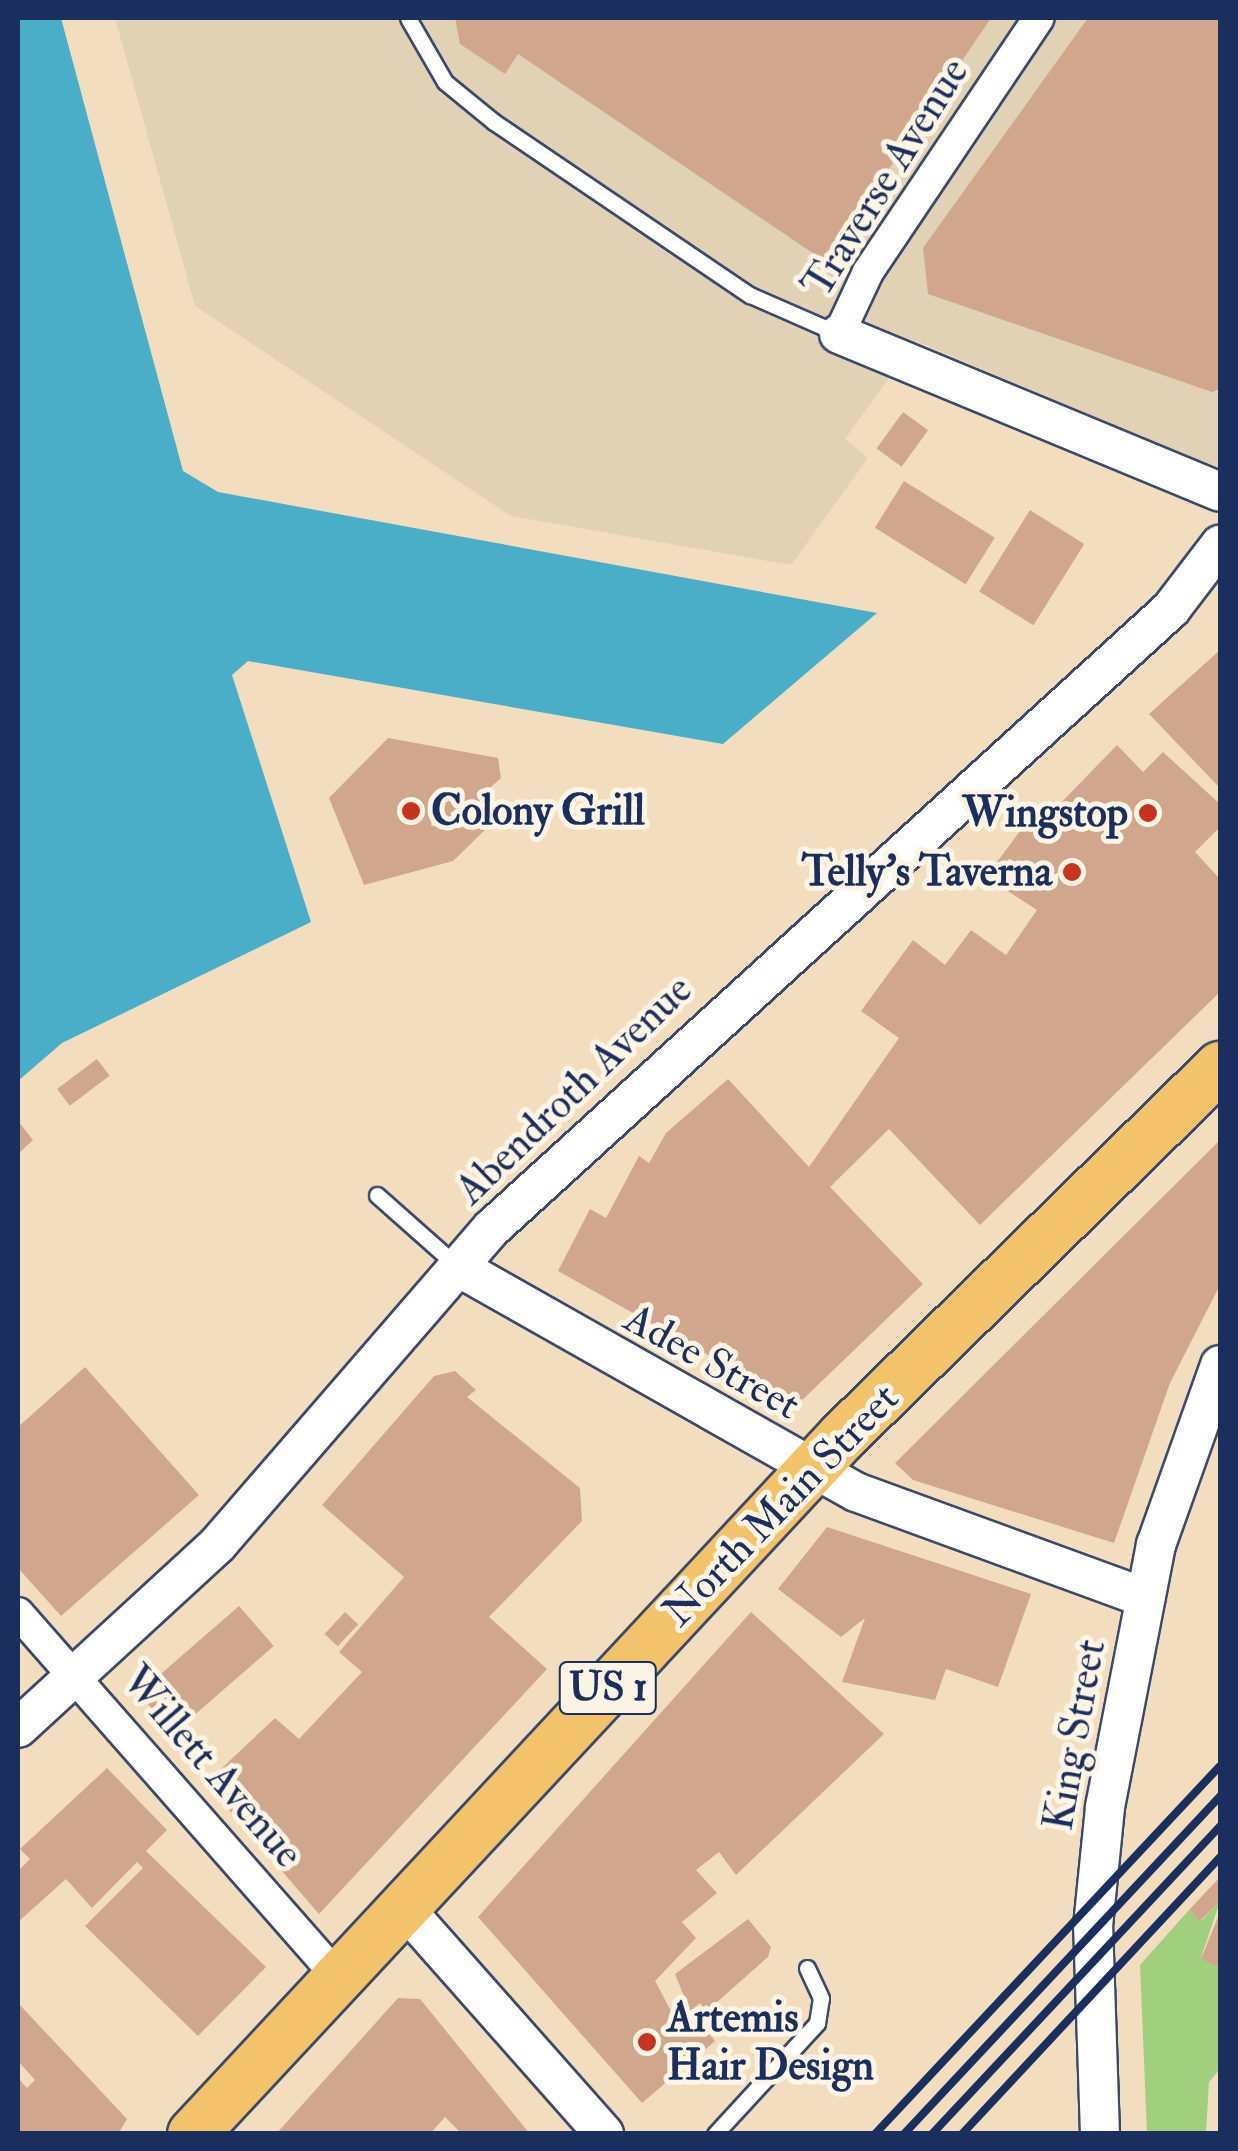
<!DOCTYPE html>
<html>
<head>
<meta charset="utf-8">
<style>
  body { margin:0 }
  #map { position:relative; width:1238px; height:2151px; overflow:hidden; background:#f2debe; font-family:"IM FELL Double Pica",serif }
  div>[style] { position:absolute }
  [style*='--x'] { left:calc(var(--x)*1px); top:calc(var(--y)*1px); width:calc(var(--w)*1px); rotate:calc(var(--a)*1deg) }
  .built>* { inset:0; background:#e1d2b6 }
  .green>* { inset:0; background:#a0cf7d }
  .water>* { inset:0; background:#4aaec9 }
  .building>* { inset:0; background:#d0a78d; transform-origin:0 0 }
  .roads { filter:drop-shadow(2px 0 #3b496c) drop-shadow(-2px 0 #3b496c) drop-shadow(0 2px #3b496c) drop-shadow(0 -2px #3b496c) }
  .service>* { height:15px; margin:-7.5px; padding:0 7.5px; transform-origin:7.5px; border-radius:7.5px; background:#fff }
  .minor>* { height:30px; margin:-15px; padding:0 15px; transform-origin:15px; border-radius:15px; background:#fff }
  .tertiary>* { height:38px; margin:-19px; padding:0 19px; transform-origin:19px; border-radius:19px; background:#fff }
  .primary>* { height:50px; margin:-25px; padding:0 25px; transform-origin:25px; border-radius:25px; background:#f2c36a }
  .rail>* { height:8px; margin:-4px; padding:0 4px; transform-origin:4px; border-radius:4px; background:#1b2f5e }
  .dots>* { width:28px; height:28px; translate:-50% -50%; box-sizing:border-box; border:5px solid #fcf5e5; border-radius:50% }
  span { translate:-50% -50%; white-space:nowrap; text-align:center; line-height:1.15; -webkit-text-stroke:10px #fcf5e5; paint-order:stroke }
  .shield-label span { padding:2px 8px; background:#fcf5e5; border:2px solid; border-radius:8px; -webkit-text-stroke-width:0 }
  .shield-label { font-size:40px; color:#1b2f5e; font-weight:700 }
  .street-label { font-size:42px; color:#1b2f5e }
  .poi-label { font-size:42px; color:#1b2f5e; font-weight:700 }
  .left { translate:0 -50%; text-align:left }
  .right { translate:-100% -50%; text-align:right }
  .frame { position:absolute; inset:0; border:20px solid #1b2f5e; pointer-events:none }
</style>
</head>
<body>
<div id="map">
  <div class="built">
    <i style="clip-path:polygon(115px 18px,1220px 18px,1220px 470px,916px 341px,845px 439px,868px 458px,791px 565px,511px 516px,195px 306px)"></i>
  </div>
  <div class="green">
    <i style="clip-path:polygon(1220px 1901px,1201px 1958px,1220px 1967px,1220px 2069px,1209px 2082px,1206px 2133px,1147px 2133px,1140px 1965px,1189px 1910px,1201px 1921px)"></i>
  </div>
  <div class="water">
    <i style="clip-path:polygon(18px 18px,61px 18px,183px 471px,218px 492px,877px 613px,723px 744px,248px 661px,232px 675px,311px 922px,62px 1043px,18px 1081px)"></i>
  </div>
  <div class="building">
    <i style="clip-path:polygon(455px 18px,991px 18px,826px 262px,518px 54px,505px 74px,460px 44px)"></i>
    <i style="clip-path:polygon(1088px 18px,1220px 18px,1220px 389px,1212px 392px,928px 294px,923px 248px)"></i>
    <i style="left:903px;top:412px;width:31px;height:45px;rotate:36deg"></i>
    <i style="left:904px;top:481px;width:107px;height:55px;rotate:32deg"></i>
    <i style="left:1030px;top:510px;width:64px;height:96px;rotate:32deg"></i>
    <i style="clip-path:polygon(1220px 650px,1220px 784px,1218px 786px,1149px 714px)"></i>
    <i style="clip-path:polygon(388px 738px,498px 758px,501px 778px,482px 795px,492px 823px,453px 861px,364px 885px,329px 798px)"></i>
    <i style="clip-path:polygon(1117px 745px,1143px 772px,1163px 752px,1220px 804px,1220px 827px,1195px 852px,1220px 879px,1220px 992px,980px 1225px,889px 1129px,830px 1187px,923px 1284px,797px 1405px,558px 1271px,590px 1209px,606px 1218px,639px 1156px,649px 1163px,666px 1133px,728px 1079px,809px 1167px,899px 1038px,861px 1011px,913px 940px,945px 965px,971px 930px,1006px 955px,1037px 910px,986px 877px,1023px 827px,1055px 809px)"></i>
    <i style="left:97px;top:1059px;width:21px;height:50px;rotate:53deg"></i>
    <i style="clip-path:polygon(18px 1121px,33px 1140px,18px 1154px)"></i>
    <i style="clip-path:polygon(1220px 1140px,1220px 1285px,1170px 1383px,1114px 1543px,913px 1480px,895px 1463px)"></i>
    <i style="clip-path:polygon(85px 1367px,199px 1495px,61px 1616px,18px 1568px,18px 1427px)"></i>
    <i style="clip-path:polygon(455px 1371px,476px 1390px,467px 1397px,580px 1488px,582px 1521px,489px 1617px,547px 1669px,319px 1914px,206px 1783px,275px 1718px,299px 1739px,362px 1672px,339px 1652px,404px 1577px,322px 1505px,434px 1376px)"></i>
    <i style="clip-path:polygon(827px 1527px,1031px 1594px,998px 1687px,946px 1669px,935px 1700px,842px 1682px,865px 1618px,841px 1637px,778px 1589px)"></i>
    <i style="left:239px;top:1606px;width:53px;height:133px;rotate:49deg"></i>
    <i style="left:345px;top:1612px;width:18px;height:30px;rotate:43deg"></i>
    <i style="clip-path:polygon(751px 1612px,884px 1734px,736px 1875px,719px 1852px,696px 1870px,717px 1893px,682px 1922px,696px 1938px,655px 1981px,678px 2024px,701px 2024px,715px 2041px,642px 2103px,478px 1917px)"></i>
    <i style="clip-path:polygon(107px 1768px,167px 1830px,146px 1851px,266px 1967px,198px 2036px,85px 1926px,143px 1868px,137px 1862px,92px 1908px,66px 1879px,18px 1922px,18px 1871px,30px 1859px,20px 1849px)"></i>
    <i style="clip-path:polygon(1220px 1877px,1220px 1901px,1200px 1921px,1189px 1910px)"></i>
    <i style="clip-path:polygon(1220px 1912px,1220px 1967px,1201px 1959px)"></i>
    <i style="clip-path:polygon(748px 1919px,771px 1947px,768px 1957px,707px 2011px,700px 2003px,690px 2011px,675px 1974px)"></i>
    <i style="clip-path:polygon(398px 1998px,420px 1999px,530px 2134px,462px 2134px,445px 2117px,430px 2134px,276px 2134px)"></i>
    <i style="clip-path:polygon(18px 2003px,127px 2119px,118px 2134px,18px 2134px,18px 2078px,27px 2088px,35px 2080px,18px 2061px)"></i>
  </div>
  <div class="roads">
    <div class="service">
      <i style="--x:408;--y:18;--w:74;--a:60"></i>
      <i style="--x:445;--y:82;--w:63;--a:39.2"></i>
      <i style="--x:494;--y:122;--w:309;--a:34.1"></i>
      <i style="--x:750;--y:295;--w:97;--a:23.7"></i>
      <i style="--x:377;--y:1195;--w:108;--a:41.6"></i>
      <i style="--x:715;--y:2134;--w:151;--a:-47.4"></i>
      <i style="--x:817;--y:2023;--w:25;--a:-81"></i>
      <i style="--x:821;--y:1998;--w:33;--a:-115"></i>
    </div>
    <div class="minor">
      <i style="--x:839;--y:334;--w:68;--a:-64.9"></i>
      <i style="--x:868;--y:272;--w:306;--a:-56.1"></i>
      <i style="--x:18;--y:1613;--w:487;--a:48.7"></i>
    </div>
    <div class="tertiary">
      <i style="--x:839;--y:334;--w:412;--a:22.5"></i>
      <i style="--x:458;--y:1267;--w:457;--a:29.5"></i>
      <i style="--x:856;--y:1492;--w:308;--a:20.1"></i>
      <i style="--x:18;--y:1728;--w:272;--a:-42.6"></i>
      <i style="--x:218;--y:1544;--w:418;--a:-49.1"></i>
      <i style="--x:492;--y:1228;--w:919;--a:-42.35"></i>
      <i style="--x:1171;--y:609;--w:81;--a:-52.6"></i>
      <i style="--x:406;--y:1910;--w:299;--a:48.5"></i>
      <i style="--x:1100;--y:2134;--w:208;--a:-91.9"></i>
      <i style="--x:1093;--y:1926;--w:120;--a:-84.2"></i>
      <i style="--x:1105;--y:1807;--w:267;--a:-79"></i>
      <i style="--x:1156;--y:1545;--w:191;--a:-70.4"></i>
    </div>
    <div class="primary">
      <i style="--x:193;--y:2134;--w:954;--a:-47.04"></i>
      <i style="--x:843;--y:1436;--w:528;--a:-44.39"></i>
    </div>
  </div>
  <div class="rail">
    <i style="--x:875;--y:2134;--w:504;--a:-46.85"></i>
    <i style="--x:904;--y:2134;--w:463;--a:-46.9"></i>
    <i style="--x:932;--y:2134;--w:422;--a:-46.9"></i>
    <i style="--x:962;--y:2134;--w:379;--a:-47"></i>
  </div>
  <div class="dots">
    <i style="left:411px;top:811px;background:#c8321e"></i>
    <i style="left:1148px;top:813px;background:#c8321e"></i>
    <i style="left:1072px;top:872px;background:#c8321e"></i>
    <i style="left:647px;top:2042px;background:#c8321e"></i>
  </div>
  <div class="shield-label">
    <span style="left:608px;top:1688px">US 1</span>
  </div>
  <div class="street-label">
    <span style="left:886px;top:178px;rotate:-58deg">Traverse Avenue</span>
    <span style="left:574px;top:1090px;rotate:-44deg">Abendroth Avenue</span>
    <span style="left:712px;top:1362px;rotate:29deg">Adee Street</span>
    <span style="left:781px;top:1505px;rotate:-46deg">North Main Street</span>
    <span style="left:1075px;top:1735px;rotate:-80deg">King Street</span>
    <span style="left:212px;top:1767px;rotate:49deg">Willett Avenue</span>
  </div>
  <div class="poi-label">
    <span class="left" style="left:431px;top:811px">Colony Grill</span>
    <span class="right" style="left:1128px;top:813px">Wingstop</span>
    <span class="right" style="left:1052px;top:872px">Telly's Taverna</span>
    <span class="left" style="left:667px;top:2042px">Artemis<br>Hair Design</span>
  </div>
  <div class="frame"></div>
</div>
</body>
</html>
